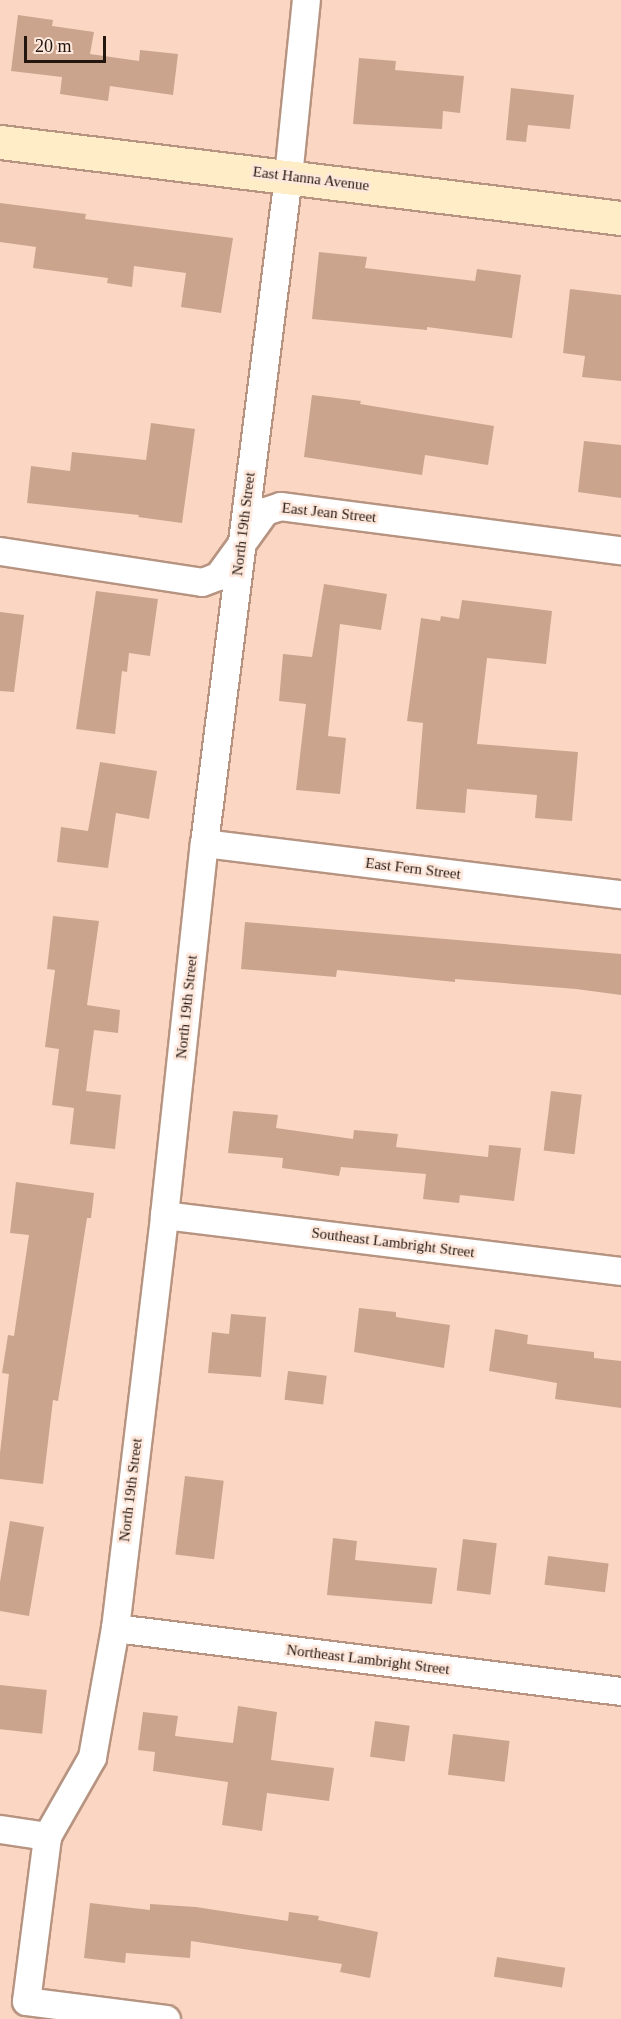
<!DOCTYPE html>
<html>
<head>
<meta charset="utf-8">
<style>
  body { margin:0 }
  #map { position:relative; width:621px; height:2019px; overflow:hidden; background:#fbd6c2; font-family:Georgia,serif }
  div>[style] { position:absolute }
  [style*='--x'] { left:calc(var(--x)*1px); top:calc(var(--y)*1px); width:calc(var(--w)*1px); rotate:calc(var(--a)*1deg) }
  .building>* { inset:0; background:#cba48e; transform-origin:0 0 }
  .roads { filter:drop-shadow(2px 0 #b69481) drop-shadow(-2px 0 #b69481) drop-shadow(0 2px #b69481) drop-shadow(0 -2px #b69481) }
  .street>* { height:27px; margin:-13.5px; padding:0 13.5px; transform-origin:13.5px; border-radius:13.5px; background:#fff }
  .secondary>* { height:33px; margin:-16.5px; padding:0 16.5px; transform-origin:16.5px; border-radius:16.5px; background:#ffedc8 }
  span { translate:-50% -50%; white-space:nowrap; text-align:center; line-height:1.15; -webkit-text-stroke:5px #fee7db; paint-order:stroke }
  .street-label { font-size:15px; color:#23160f }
  .scale { position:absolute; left:24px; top:36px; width:82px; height:27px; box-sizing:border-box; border:3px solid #23160f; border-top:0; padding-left:8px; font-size:18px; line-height:21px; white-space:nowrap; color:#23160f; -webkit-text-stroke:4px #fee7db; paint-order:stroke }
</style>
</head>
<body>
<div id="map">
  <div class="building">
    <i style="clip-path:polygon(18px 15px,53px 20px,52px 26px,94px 32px,90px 54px,139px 61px,140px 50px,178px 54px,173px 95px,110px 86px,108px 101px,60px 94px,62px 77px,11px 71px)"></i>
    <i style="clip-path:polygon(359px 58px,396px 61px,395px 70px,464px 76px,460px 113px,443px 111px,442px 129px,353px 124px)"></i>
    <i style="clip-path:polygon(511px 88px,574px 95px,570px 129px,528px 125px,526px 142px,506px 140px)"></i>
    <i style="clip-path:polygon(0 203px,86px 214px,85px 219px,233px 238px,221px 313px,181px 307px,186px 273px,134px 266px,132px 287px,107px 283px,108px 278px,33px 268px,36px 247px,0 242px)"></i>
    <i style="clip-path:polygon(319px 252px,367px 257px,365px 268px,475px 281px,477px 269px,521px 275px,512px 338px,427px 327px,427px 330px,312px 319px)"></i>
    <i style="clip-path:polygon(570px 289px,621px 295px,621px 381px,582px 377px,585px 356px,563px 353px)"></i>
    <i style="clip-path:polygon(312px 395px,361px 401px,360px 404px,494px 426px,488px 465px,425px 455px,422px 475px,304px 457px)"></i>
    <i style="clip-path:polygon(151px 423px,195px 429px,182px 523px,138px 517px,139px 515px,27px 503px,31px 466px,70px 471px,72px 452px,146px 460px)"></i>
    <i style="clip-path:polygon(584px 441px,621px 445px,621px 498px,578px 492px)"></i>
    <i style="clip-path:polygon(324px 584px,387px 594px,381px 630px,340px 624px,328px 736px,346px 738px,340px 794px,296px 790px,306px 704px,279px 701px,283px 654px,312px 657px)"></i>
    <i style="clip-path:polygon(96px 591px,158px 599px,150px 656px,129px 653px,127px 672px,122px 671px,115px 734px,76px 729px)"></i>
    <i style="clip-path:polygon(462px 600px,552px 611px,546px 664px,487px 658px,477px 744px,578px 752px,572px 821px,535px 818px,537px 795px,467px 789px,465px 813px,416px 809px,423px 723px,407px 721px,421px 618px,440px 621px,441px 616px,459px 619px)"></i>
    <i style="clip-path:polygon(0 612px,24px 615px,14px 692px,0 691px)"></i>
    <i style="clip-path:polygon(100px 762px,157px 771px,149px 819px,116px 813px,108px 868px,57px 862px,61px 827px,88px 831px)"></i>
    <i style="clip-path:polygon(53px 916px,99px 921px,87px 1005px,120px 1010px,118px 1033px,94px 1030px,86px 1091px,121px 1095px,115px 1149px,70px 1144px,74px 1108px,52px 1105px,59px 1049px,45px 1047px,55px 970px,47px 969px)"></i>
    <i style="clip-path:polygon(245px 922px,621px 954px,621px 995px,576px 989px,455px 979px,455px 982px,337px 970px,336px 977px,241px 969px)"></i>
    <i style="left:551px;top:1091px;width:31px;height:60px;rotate:7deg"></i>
    <i style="clip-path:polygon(233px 1111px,278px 1115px,276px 1128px,353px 1139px,354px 1130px,398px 1134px,396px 1147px,488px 1157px,489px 1145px,521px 1148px,514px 1201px,460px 1195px,459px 1203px,423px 1199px,426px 1174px,341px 1167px,339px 1176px,282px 1168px,283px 1158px,228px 1153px)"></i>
    <i style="clip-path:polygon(16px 1182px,94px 1193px,91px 1218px,87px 1218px,58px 1401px,53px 1400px,43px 1484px,0 1479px,0 1453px,9px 1374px,2px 1373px,8px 1335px,14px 1336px,29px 1235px,10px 1233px)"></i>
    <i style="clip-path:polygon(359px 1308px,396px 1312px,396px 1317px,450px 1325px,444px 1368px,354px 1352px)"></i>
    <i style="clip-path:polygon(231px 1314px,266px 1317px,261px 1377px,208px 1373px,212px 1332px,229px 1334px)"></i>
    <i style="clip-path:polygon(495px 1329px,528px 1335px,527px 1344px,594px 1352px,594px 1358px,621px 1361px,621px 1408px,555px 1399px,557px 1383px,489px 1371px)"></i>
    <i style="left:288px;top:1371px;width:39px;height:29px;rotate:7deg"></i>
    <i style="left:185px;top:1476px;width:39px;height:79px;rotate:7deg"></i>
    <i style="clip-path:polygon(10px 1521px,44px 1527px,29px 1616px,0 1611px,0 1582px)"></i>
    <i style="clip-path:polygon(333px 1538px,357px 1541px,355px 1560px,437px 1568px,432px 1604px,327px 1595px)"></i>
    <i style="left:463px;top:1539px;width:34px;height:52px;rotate:7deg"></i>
    <i style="left:548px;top:1556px;width:61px;height:29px;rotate:7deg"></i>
    <i style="left:0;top:1685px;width:47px;height:44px;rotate:6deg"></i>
    <i style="clip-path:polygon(238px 1706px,277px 1712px,271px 1760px,334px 1768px,329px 1801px,267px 1793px,262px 1831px,222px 1825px,228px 1782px,153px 1771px,155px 1752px,138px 1750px,143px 1712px,178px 1716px,175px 1736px,233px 1743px)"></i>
    <i style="left:375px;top:1721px;width:35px;height:36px;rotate:8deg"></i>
    <i style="left:453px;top:1734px;width:57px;height:41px;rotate:7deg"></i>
    <i style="clip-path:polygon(90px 1903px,150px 1910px,150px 1904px,196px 1907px,288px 1921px,289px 1912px,319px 1916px,318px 1920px,378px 1932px,370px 1978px,340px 1972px,342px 1964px,191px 1941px,190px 1958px,126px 1953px,125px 1963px,84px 1958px)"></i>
    <i style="left:497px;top:1957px;width:69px;height:20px;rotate:9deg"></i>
  </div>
  <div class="roads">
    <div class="street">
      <i style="--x:0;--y:551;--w:204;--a:8.7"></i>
      <i style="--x:202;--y:582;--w:17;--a:-21"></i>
      <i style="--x:218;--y:576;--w:80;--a:-54.1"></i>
      <i style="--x:265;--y:511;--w:16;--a:-18"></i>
      <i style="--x:280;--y:506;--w:344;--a:7.4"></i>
      <i style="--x:204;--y:843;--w:420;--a:7"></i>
      <i style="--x:164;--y:1215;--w:460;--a:7"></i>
      <i style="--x:115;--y:1628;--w:510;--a:7.1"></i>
      <i style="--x:0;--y:1829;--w:48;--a:8.5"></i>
      <i style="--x:166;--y:2019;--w:141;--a:-172.7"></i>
      <i style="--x:26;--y:2001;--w:166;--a:-82.7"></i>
      <i style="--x:47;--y:1836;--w:91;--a:-60.3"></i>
      <i style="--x:92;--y:1757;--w:131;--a:-79.9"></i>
      <i style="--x:115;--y:1628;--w:416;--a:-83.2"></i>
      <i style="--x:164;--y:1215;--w:374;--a:-83.9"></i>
      <i style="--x:204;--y:843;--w:672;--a:-82.82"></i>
      <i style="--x:288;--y:176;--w:177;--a:-84.2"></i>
    </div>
    <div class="secondary">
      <i style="--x:0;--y:142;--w:626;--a:6.98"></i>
    </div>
  </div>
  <div class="street-label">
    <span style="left:311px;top:179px;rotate:7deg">East Hanna Avenue</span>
    <span style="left:329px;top:513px;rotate:6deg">East Jean Street</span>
    <span style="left:244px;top:524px;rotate:-83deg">North 19th Street</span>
    <span style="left:413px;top:869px;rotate:7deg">East Fern Street</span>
    <span style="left:187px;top:1007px;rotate:-84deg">North 19th Street</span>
    <span style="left:393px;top:1243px;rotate:7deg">Southeast Lambright Street</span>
    <span style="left:131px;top:1490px;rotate:-83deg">North 19th Street</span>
    <span style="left:368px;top:1660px;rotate:7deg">Northeast Lambright Street</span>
  </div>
  <div class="scale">20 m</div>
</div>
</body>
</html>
